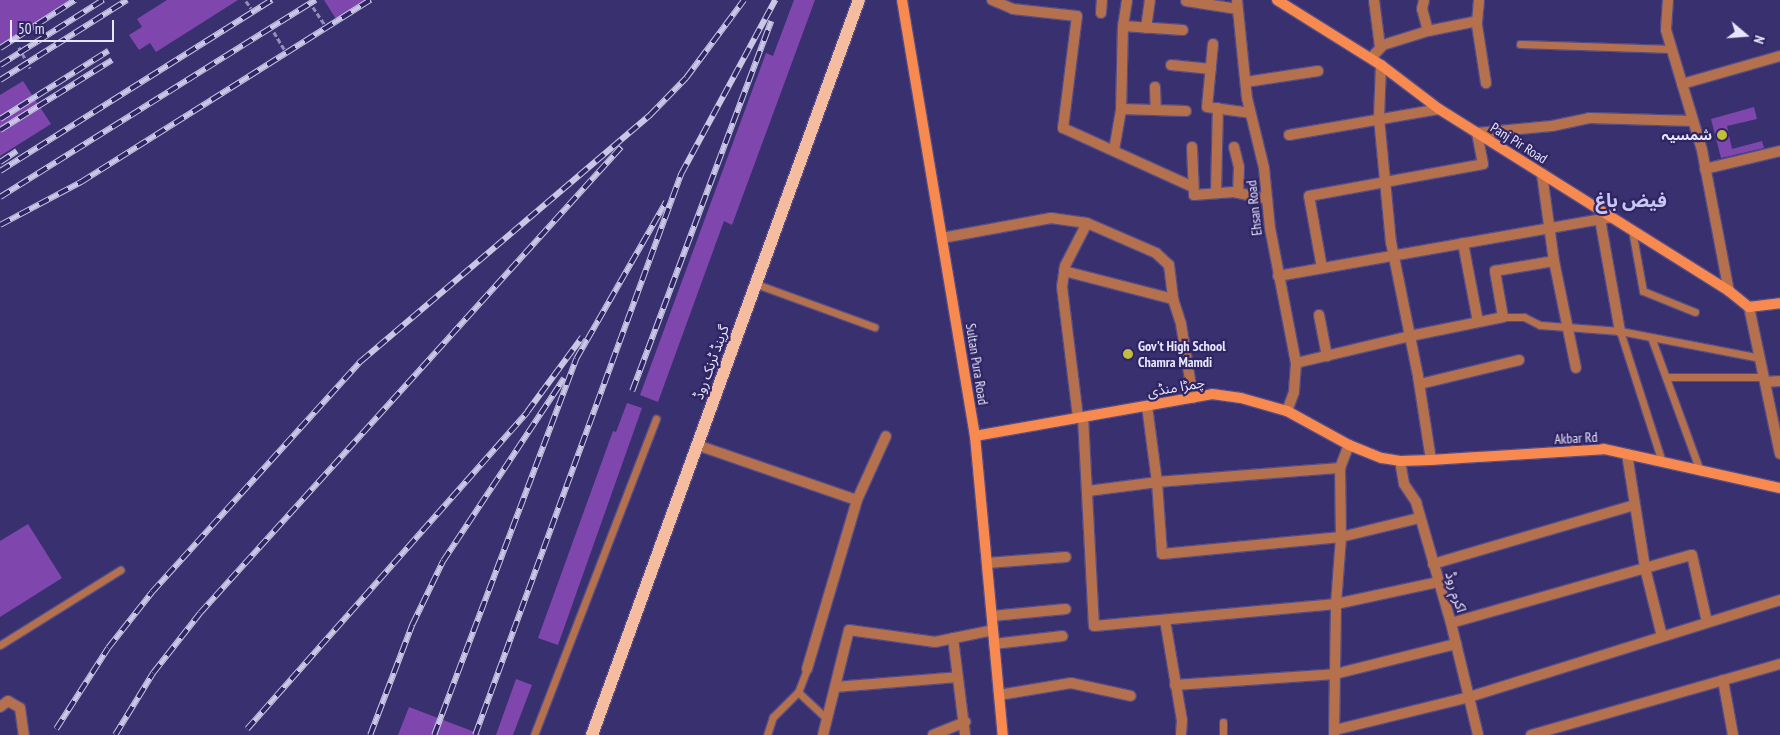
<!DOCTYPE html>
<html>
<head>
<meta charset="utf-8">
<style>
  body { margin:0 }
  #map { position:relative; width:1780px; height:735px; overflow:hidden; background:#39306f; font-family:"PT Sans Narrow","Noto Sans Arabic",sans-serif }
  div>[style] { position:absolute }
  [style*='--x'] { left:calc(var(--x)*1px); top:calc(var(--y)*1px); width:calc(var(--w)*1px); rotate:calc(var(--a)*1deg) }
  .building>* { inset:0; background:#7f46ae }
  .path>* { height:2.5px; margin-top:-1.25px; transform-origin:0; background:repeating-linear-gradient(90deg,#938eb9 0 5px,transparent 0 7.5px) }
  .roads { filter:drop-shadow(1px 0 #554d86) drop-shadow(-1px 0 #554d86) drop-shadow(0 1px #554d86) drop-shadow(0 -1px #554d86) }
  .service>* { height:7px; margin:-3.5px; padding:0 3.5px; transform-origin:3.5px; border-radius:3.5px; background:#b5704d }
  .minor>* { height:10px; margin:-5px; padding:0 5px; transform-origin:5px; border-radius:5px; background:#b5704d }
  .tertiary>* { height:10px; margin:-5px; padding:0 5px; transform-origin:5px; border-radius:5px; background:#b5704d }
  .secondary>* { height:10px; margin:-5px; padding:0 5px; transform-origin:5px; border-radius:5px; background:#f88a50 }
  .primary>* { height:12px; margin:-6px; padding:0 6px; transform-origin:6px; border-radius:6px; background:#f5bca0 }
  .rail>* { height:5.5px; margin-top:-2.75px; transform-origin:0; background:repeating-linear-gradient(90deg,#302563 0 11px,#cac7e6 0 22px); box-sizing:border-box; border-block:1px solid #cac7e6 }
  .dots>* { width:14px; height:14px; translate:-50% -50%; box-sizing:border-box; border:2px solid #302563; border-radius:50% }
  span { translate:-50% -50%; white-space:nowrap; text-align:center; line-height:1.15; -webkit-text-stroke:4.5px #302563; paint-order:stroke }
  .poi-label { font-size:14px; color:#e7e6fe; font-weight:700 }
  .right { translate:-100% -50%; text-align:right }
  .left { translate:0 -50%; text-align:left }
  .street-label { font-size:14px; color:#e7e6fe }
  .district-label { font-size:19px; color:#c8c6f4; font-weight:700 }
  .north { position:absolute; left:1720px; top:10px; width:50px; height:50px; -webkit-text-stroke:4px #302563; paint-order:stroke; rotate:108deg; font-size:14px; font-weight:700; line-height:20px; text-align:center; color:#e7e6fe }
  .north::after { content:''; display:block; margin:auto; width:18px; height:22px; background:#e7e6fe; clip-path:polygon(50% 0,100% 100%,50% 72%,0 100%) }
  .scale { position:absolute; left:10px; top:20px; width:104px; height:22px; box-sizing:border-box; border:2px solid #e7e6fe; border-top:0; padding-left:6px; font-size:15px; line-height:18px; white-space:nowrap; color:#e7e6fe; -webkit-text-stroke:4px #302563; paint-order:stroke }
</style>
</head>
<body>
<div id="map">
  <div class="building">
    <i style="clip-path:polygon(0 0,71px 0,0 45px)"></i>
    <i style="clip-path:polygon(167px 0,238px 0,156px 52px,150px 43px,139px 50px,129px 35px,142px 27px,137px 19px)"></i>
    <i style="clip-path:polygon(324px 0,366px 0,336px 19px)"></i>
    <i style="clip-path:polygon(794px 0,815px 0,732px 225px,724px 221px,658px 402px,640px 395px,766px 53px,773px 56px)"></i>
    <i style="clip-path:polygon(23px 81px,51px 124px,0 156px,0 95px)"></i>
    <i style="clip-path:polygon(1754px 107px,1757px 119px,1727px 126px,1732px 149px,1762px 141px,1764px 148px,1721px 158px,1711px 119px)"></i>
    <i style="clip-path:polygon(627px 403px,642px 408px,558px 645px,538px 638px,613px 431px,616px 432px)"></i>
    <i style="clip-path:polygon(28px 524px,62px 578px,0 617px,0 541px)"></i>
    <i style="clip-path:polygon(516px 679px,532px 685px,513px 735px,496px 735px)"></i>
    <i style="clip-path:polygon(409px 707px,480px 734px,480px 735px,398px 735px)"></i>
  </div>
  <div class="path">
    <i style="--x:246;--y:1;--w:9;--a:54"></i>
    <i style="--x:313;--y:7;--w:22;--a:56"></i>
    <i style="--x:274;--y:32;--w:21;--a:59"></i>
    <i style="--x:19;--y:47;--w:24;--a:62"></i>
  </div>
  <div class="roads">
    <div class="service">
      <i style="--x:1520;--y:44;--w:152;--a:1.9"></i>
      <i style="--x:1632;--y:230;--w:62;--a:79.8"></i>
      <i style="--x:1643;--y:291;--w:56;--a:22"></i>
      <i style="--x:756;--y:284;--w:126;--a:20"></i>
      <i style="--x:1503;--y:317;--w:21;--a:0"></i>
      <i style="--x:1524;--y:317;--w:18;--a:27"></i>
      <i style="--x:1540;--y:325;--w:80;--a:4.3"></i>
      <i style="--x:1620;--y:331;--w:143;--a:10.9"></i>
      <i style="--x:1620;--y:331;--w:138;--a:72.2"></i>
      <i style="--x:1651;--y:337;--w:143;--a:69.9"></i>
      <i style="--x:1666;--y:377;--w:98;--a:0"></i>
      <i style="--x:0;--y:645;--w:142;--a:-32"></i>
      <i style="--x:807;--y:669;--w:25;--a:111"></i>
      <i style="--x:798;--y:692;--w:40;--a:43"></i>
      <i style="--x:534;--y:735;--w:339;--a:-68.9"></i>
      <i style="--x:767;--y:735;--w:19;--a:-72"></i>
      <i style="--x:773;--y:717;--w:35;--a:-45"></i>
      <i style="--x:1223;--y:735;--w:13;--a:-90"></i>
    </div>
    <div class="minor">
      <i style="--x:992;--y:0;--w:23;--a:23"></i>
      <i style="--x:1013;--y:9;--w:64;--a:6.2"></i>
      <i style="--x:1077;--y:16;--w:113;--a:97.1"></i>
      <i style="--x:1063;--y:128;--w:143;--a:24.4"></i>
      <i style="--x:1374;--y:0;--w:47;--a:82.7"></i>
      <i style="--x:1479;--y:0;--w:25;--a:95"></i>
      <i style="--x:1477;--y:25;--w:59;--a:81.2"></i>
      <i style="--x:1186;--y:1;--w:52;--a:8.9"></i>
      <i style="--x:1101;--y:13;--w:13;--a:-86"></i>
      <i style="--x:1123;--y:26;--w:60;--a:3.8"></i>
      <i style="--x:1146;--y:28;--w:28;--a:-82"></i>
      <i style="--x:1428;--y:31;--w:50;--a:-11.5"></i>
      <i style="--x:1213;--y:44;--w:63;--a:95.4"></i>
      <i style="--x:1207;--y:107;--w:43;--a:7.9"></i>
      <i style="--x:1371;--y:58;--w:18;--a:-47"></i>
      <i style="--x:1383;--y:45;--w:47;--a:-17.3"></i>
      <i style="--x:1428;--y:31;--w:23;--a:-105"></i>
      <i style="--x:1422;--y:9;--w:9;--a:-77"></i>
      <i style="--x:1171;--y:65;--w:40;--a:5.7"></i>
      <i style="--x:1381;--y:65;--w:53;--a:92.2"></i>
      <i style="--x:1379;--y:118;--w:125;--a:84.5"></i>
      <i style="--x:1391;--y:242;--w:137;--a:78.6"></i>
      <i style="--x:1418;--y:376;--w:85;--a:81.2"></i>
      <i style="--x:1246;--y:82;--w:73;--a:-8.7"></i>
      <i style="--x:1682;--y:84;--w:102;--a:-15.9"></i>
      <i style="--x:1155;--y:87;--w:23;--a:88"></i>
      <i style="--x:1122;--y:109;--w:64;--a:1.8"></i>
      <i style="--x:1289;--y:135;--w:152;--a:-9.8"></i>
      <i style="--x:1192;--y:147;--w:48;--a:87.6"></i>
      <i style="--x:1194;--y:195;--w:40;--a:-4.3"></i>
      <i style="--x:1234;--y:192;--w:34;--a:12"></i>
      <i style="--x:1234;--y:147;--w:21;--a:76"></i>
      <i style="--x:1239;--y:167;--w:26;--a:92"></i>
      <i style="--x:1114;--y:150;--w:39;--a:-80"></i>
      <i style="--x:1121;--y:112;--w:86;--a:-88.7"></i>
      <i style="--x:1123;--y:26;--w:26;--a:-81"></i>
      <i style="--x:1705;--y:169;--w:77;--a:-13.5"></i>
      <i style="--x:1216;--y:193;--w:85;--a:-88.7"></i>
      <i style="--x:1600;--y:219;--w:114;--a:79.9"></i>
      <i style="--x:942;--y:238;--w:111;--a:-10.4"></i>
      <i style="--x:1051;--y:218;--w:36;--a:8"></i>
      <i style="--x:1087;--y:223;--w:75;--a:23.5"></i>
      <i style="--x:1156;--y:253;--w:18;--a:43"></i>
      <i style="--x:1169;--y:265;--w:34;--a:83"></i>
      <i style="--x:1173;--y:299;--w:26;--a:72"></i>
      <i style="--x:1181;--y:324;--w:75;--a:80.8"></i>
      <i style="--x:1463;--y:243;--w:80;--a:79.2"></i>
      <i style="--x:1554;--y:261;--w:109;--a:78.4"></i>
      <i style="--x:1322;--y:268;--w:73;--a:-100.2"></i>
      <i style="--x:1309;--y:196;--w:177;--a:-10.4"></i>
      <i style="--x:1483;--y:164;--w:32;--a:-101"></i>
      <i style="--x:1477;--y:133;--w:75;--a:-5.3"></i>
      <i style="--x:1552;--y:126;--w:38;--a:-12"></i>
      <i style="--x:1589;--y:118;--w:104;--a:1.7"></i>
      <i style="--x:1064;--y:271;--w:113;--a:14.4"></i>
      <i style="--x:1278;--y:276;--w:338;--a:-10"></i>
      <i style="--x:1319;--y:315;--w:42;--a:79"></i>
      <i style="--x:1296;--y:363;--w:117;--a:-13.3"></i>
      <i style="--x:1410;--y:336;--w:95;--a:-11.5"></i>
      <i style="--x:1503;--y:317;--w:47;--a:-99.9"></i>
      <i style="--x:1495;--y:271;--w:60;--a:-9.6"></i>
      <i style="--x:1554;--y:261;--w:88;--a:-97.9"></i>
      <i style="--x:1765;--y:382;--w:15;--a:-4"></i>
      <i style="--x:1420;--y:384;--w:102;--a:-13.6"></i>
      <i style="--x:1147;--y:406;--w:77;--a:82.5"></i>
      <i style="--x:1157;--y:482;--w:72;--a:86"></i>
      <i style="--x:1162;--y:554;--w:180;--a:-5.4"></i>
      <i style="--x:1341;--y:537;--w:80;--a:-13.7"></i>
      <i style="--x:1078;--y:417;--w:131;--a:-97"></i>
      <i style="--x:1062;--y:287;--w:21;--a:-82"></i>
      <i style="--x:1065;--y:266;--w:48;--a:-62.9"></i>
      <i style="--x:1083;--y:417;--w:209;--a:87"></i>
      <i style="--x:1094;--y:626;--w:243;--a:-5.2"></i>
      <i style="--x:1336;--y:604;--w:104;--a:-12.2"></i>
      <i style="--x:697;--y:445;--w:169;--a:19"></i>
      <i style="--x:1627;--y:454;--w:115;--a:81"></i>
      <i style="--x:1645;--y:568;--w:70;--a:76"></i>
      <i style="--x:1088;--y:491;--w:70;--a:-7.4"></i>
      <i style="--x:1157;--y:482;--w:184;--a:-4.4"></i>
      <i style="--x:987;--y:563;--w:79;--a:-4.3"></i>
      <i style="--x:1433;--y:564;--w:210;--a:-16.3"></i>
      <i style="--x:992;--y:616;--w:74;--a:-5.4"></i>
      <i style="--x:1165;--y:620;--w:101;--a:80.4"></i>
      <i style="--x:1182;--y:720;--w:15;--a:94"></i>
      <i style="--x:1451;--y:623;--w:250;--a:-15.8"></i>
      <i style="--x:1692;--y:555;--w:69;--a:77.4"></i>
      <i style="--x:953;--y:638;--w:98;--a:82.9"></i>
      <i style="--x:994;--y:644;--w:69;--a:-6.6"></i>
      <i style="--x:807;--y:669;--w:176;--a:-73.5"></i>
      <i style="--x:857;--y:500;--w:70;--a:-65.6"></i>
      <i style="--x:1723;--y:680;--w:56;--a:79.7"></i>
      <i style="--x:1175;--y:685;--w:160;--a:-3.9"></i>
      <i style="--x:1335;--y:674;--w:125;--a:-13.9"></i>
      <i style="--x:835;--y:687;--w:123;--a:-4.6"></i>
      <i style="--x:999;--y:695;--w:73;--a:-9.5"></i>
      <i style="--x:1071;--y:683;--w:61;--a:12.2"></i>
      <i style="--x:0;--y:707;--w:10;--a:-37"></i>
      <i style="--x:8;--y:701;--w:14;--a:30"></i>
      <i style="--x:20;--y:708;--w:27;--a:82"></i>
      <i style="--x:1335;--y:730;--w:138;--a:-13.8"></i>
      <i style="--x:1469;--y:697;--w:326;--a:-17.3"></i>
      <i style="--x:1334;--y:734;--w:130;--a:-89.1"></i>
      <i style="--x:1336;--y:604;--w:67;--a:-85.7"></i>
      <i style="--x:1341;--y:537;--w:69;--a:-90.8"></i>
      <i style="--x:1340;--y:468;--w:25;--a:-69"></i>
      <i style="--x:823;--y:735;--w:108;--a:-76.1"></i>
      <i style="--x:849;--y:630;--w:87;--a:7.9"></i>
      <i style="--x:935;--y:642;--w:59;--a:-11.7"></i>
      <i style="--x:933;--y:735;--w:35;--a:-22"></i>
      <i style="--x:1531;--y:735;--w:259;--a:-15.9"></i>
    </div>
    <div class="tertiary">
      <i style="--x:1237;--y:0;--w:99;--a:84.2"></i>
      <i style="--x:1247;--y:98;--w:72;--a:76.3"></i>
      <i style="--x:1264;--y:168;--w:60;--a:84.3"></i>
      <i style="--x:1270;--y:228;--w:137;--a:79.1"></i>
      <i style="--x:1296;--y:363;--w:29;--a:94"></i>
      <i style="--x:1294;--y:392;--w:20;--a:110"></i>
      <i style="--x:1668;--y:0;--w:30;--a:94"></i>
      <i style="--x:1666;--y:30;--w:125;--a:73.3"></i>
      <i style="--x:1702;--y:150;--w:144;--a:79.2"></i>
      <i style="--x:1749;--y:307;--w:150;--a:78.1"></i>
      <i style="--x:1400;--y:461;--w:23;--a:80"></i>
      <i style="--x:1404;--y:484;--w:22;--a:56"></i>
      <i style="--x:1416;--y:502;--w:126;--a:73.9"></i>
      <i style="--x:1451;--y:623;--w:115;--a:76.4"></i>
    </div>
    <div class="secondary">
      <i style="--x:902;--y:0;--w:442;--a:80.5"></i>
      <i style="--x:975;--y:436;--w:300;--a:84.7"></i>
      <i style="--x:1277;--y:0;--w:123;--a:32"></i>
      <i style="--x:1381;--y:65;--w:73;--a:37.2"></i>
      <i style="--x:1439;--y:109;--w:342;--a:32.1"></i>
      <i style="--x:1729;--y:291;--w:26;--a:39"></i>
      <i style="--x:1749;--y:307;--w:31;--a:-7"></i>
      <i style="--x:975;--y:436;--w:241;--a:-10"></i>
      <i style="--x:1212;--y:394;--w:29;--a:8"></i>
      <i style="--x:1241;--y:398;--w:48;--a:15.8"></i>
      <i style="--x:1287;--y:411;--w:71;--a:28.7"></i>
      <i style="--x:1349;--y:445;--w:35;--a:22"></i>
      <i style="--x:1382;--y:458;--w:18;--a:9"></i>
      <i style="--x:1400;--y:461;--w:31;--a:-2"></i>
      <i style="--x:1431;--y:460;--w:173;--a:-3.6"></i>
      <i style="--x:1604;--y:449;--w:180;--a:12.5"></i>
    </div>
    <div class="primary">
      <i style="--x:592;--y:735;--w:782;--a:-70.04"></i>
    </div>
  </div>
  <div class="rail">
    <i style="--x:0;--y:48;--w:89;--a:-32.6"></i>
    <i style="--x:0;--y:65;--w:122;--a:-32.3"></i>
    <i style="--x:0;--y:80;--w:150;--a:-32.2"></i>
    <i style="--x:0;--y:119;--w:128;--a:-32.2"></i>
    <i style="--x:0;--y:130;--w:132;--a:-32"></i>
    <i style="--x:0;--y:162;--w:20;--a:-33"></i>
    <i style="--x:0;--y:171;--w:321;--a:-32.2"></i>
    <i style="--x:0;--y:197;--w:372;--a:-32"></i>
    <i style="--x:0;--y:225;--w:92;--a:-28"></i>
    <i style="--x:81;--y:182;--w:342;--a:-32.2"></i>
    <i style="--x:632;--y:391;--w:395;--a:-69.4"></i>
    <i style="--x:56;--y:729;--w:96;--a:-57.3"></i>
    <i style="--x:108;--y:648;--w:71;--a:-51.8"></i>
    <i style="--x:152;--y:592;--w:312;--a:-47.9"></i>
    <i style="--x:361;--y:361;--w:380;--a:-40.4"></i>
    <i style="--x:650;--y:115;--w:52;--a:-45.8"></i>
    <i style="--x:686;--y:78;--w:97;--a:-53.4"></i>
    <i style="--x:247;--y:729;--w:423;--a:-48.5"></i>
    <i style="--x:527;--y:412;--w:93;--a:-53.7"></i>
    <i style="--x:115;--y:735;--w:73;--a:-58.5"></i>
    <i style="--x:153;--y:673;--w:76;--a:-51.9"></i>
    <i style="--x:200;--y:613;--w:628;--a:-47.9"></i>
    <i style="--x:370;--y:735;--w:118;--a:-69.1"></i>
    <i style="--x:412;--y:625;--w:71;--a:-64.2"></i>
    <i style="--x:443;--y:561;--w:219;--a:-56.5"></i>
    <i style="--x:434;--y:735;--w:402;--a:-69.3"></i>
    <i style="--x:576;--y:359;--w:181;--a:-60.2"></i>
    <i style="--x:475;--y:735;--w:598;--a:-69.84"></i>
    <i style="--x:681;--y:174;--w:198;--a:-61.6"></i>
  </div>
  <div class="dots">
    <i style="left:1722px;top:135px;background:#c3bd3f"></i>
    <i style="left:1128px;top:354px;background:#c3bd3f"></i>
  </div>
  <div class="poi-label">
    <span class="right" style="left:1712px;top:135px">شمسیہ</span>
    <span class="left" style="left:1138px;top:354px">Gov't High School<br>Chamra Mamdi</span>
  </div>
  <div class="street-label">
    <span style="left:1519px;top:143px;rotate:32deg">Panj Pir Road</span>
    <span style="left:1254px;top:208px;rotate:-96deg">Ehsan Road</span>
    <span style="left:711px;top:362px;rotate:-70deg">گرینڈ ٹرنک روڈ</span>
    <span style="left:977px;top:364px;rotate:81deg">Sultan Pura Road</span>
    <span style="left:1176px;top:387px;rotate:-10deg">چمڑا منڈی</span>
    <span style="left:1576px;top:438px;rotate:-3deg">Akbar Rd</span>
    <span style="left:1456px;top:592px;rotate:73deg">اکرم روڈ</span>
  </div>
  <div class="district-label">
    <span style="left:1631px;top:201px">فیض باغ</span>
  </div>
  <div class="north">N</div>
  <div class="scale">50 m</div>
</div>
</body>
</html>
